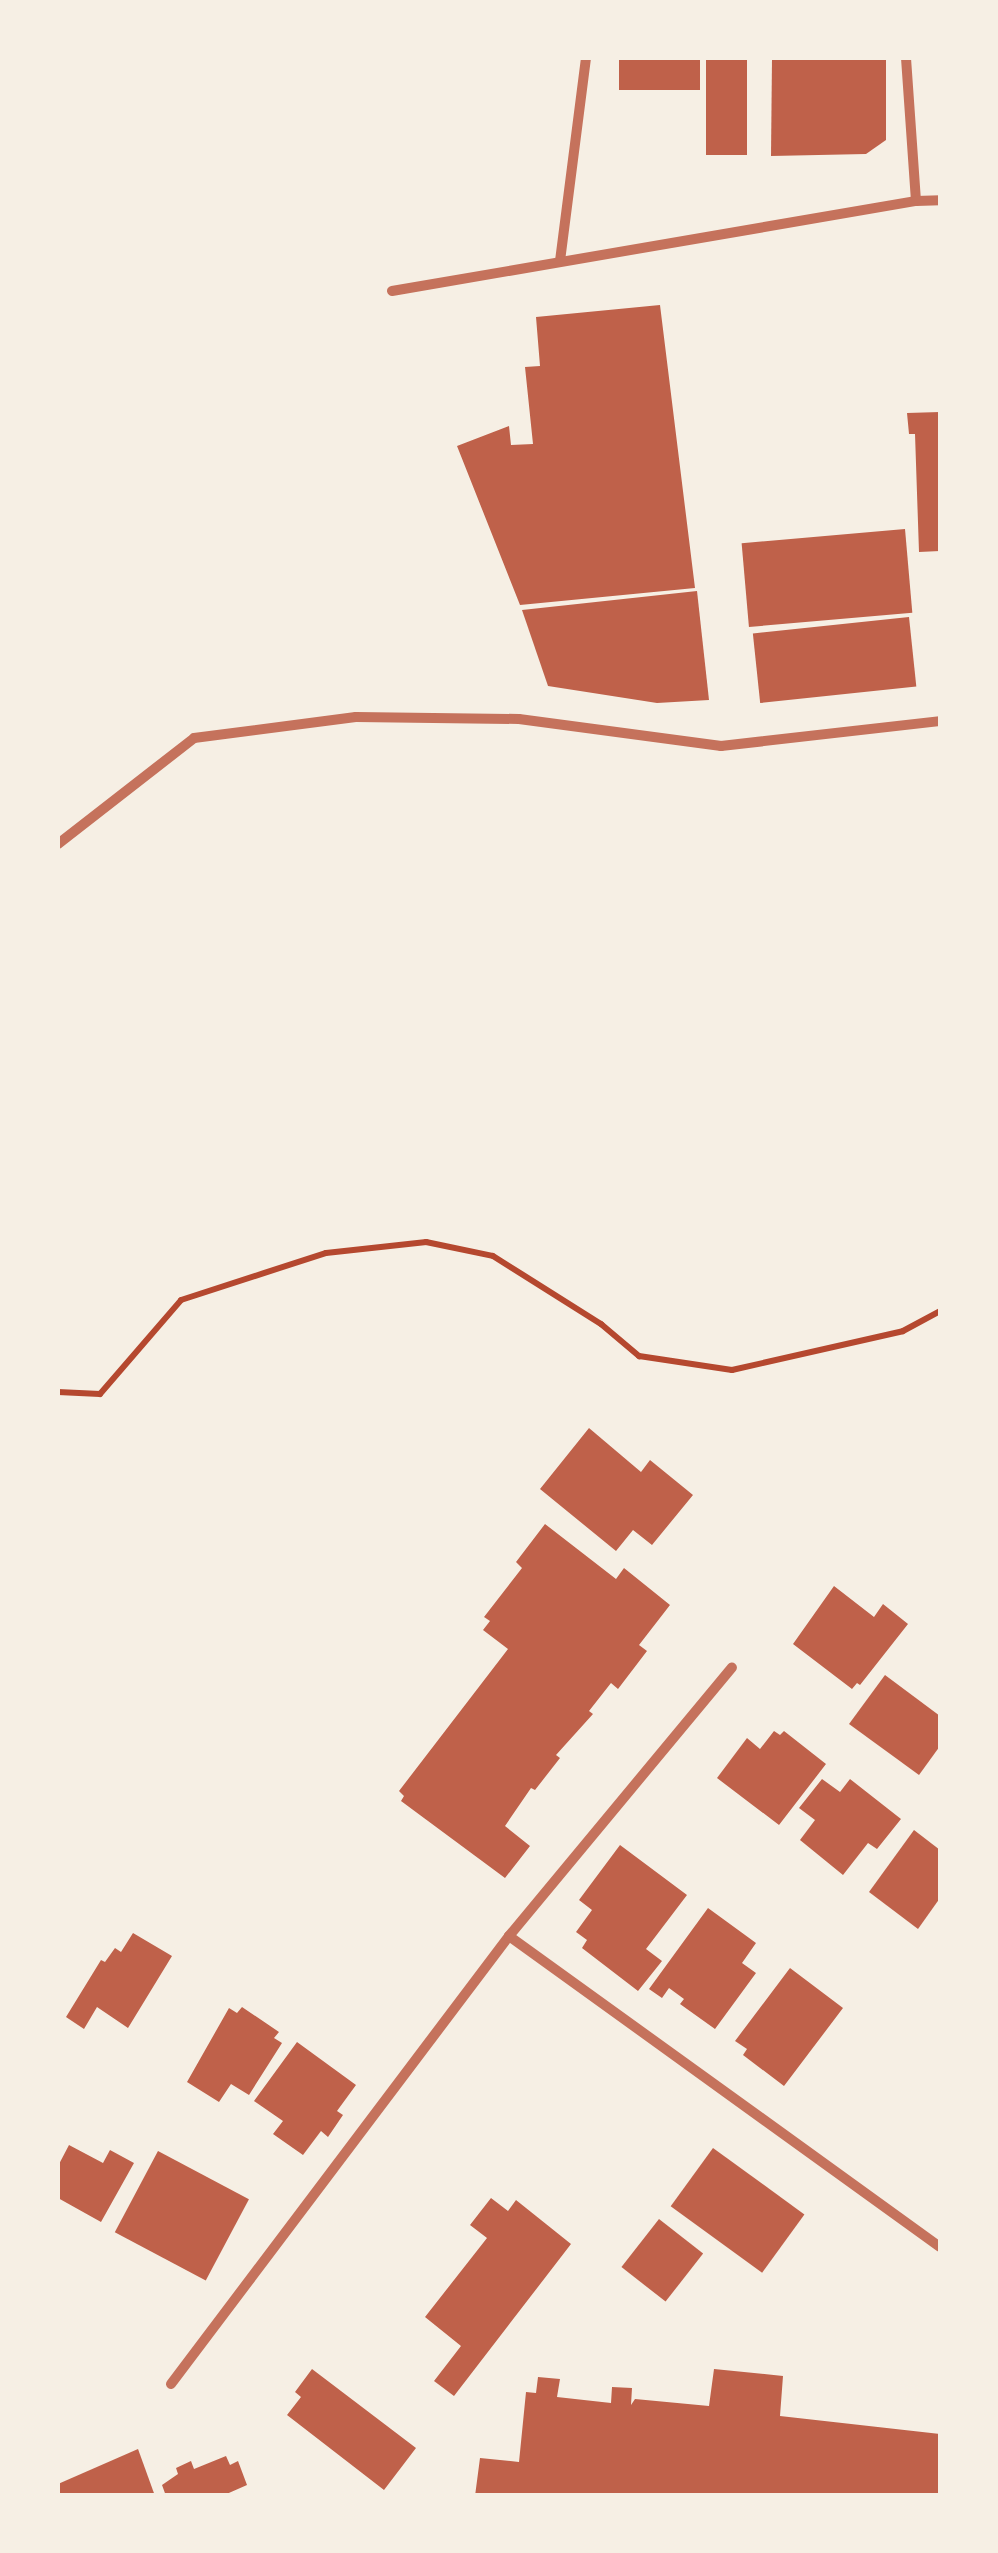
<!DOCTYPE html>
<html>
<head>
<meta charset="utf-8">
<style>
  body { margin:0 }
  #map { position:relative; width:998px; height:2553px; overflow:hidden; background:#f6efe4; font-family:"Titillium Web",sans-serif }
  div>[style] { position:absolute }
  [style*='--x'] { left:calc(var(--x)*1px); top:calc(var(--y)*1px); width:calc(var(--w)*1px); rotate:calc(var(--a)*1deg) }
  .building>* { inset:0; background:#bf614a; transform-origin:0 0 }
  .path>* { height:6px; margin:-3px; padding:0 3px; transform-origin:3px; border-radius:3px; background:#b5482f }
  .minor>* { height:10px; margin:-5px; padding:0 5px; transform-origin:5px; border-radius:5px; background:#c5725c }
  span { translate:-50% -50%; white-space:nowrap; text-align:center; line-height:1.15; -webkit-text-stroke:10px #f6efe4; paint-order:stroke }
  .frame { position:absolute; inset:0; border:60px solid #f6efe4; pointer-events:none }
</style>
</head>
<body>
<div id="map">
  <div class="building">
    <i style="left:619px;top:58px;width:81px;height:32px"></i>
    <i style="left:706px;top:58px;width:41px;height:97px"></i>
    <i style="clip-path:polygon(772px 58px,886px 58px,886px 140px,866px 154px,771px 156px)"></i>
    <i style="clip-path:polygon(660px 305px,695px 588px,520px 605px,457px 446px,509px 426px,511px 445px,533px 444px,525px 367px,540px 366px,536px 317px)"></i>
    <i style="clip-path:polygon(940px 412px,940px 551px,919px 552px,915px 434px,909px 434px,907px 413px)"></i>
    <i style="left:905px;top:529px;width:84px;height:164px;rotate:85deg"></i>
    <i style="clip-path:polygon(697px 591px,709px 700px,657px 703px,548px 686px,522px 610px)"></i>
    <i style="left:909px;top:617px;width:70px;height:157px;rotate:84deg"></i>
    <i style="clip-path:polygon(589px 1428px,641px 1472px,650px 1460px,693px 1495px,652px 1545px,633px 1530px,616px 1551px,540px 1489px)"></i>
    <i style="clip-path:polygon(545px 1524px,616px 1579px,624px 1568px,670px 1605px,639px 1645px,647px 1651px,618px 1689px,611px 1683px,589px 1711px,593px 1714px,556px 1755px,560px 1758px,535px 1790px,531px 1788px,505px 1826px,530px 1846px,505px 1878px,401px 1801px,404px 1796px,399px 1791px,508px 1649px,483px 1630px,490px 1621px,484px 1617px,522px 1568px,516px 1562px)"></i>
    <i style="clip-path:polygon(834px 1586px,874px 1617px,883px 1604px,908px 1624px,860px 1685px,857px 1683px,852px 1689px,793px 1644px)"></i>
    <i style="clip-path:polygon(885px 1675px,940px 1716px,940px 1746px,919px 1775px,849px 1724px)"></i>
    <i style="clip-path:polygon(774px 1731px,780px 1735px,784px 1731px,826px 1764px,779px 1825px,717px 1778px,747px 1738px,760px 1749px)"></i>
    <i style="clip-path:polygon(822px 1779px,840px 1792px,850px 1779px,901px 1819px,877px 1849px,868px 1843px,843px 1875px,800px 1840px,815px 1820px,799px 1808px)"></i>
    <i style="clip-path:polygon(914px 1830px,940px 1850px,940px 1898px,918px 1929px,869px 1892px)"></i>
    <i style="clip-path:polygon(620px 1845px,687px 1895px,646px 1949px,662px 1961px,638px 1991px,582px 1948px,587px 1940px,576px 1932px,592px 1910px,579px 1900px)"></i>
    <i style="clip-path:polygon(708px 1908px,756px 1943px,742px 1963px,756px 1973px,715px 2029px,680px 2004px,684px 1999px,669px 1988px,662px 1998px,649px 1989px)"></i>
    <i style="clip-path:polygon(133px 1933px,172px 1956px,128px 2028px,97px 2007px,84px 2029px,66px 2017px,101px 1960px,105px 1962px,115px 1948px,121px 1952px)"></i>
    <i style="clip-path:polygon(790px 1968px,843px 2008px,784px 2086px,743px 2055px,747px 2049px,735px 2041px)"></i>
    <i style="clip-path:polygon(242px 2007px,279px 2032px,274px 2038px,282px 2043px,249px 2095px,231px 2084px,219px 2102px,187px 2082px,229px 2008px,237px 2013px)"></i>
    <i style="clip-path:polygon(297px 2042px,356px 2085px,337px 2111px,343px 2115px,328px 2137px,321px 2131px,303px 2155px,273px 2134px,283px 2121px,254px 2101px)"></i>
    <i style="clip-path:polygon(69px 2145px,103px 2163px,110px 2150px,134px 2163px,101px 2222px,58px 2198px,58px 2166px)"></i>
    <i style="left:713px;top:2148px;width:113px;height:72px;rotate:36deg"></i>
    <i style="left:158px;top:2151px;width:103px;height:92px;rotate:28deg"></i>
    <i style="clip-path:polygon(491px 2198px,508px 2211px,516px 2200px,571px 2244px,454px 2396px,434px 2381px,461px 2346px,425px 2317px,487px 2238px,470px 2225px)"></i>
    <i style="left:659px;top:2219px;width:56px;height:61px;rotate:38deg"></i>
    <i style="clip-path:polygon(312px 2369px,416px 2448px,384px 2490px,287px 2415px,301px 2397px,295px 2392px)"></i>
    <i style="clip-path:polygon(714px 2369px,783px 2376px,780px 2416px,940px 2434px,940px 2496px,475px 2496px,480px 2458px,519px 2462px,526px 2392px,536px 2393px,538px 2377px,560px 2379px,557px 2397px,611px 2403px,612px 2387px,632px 2388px,631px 2405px,635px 2399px,709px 2406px)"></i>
    <i style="clip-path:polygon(138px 2449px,155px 2496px,58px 2496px,58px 2484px)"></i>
    <i style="clip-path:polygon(226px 2456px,230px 2465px,238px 2461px,247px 2485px,222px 2496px,166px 2496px,162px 2485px,178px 2474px,176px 2468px,191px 2461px,194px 2469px)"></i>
  </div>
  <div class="path">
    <i style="--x:58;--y:1392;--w:42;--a:2.7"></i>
    <i style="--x:100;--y:1394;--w:124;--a:-49.2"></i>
    <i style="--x:181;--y:1300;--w:152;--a:-18"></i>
    <i style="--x:326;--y:1253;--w:101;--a:-6.3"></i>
    <i style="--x:426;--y:1242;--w:68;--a:11.8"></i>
    <i style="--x:493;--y:1256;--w:128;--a:32.2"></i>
    <i style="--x:601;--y:1324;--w:50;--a:40.1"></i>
    <i style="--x:639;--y:1356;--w:94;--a:8.6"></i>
    <i style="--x:732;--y:1370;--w:175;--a:-12.8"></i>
    <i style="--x:903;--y:1331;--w:42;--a:-28.4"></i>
  </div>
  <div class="minor">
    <i style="--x:906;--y:58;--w:143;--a:86"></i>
    <i style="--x:560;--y:261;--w:205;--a:-82.7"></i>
    <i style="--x:392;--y:291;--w:532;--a:-9.75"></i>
    <i style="--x:916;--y:201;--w:24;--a:-2"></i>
    <i style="--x:58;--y:844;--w:172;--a:-37.9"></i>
    <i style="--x:194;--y:738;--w:163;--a:-7.4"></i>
    <i style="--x:356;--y:717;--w:163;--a:0.7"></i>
    <i style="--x:519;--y:719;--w:204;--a:7.6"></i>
    <i style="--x:721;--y:746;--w:220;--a:-6.5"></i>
    <i style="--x:509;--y:1936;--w:531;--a:35.81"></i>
    <i style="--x:171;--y:2384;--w:561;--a:-52.97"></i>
    <i style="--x:509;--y:1936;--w:349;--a:-50.3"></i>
  </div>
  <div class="frame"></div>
</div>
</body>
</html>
